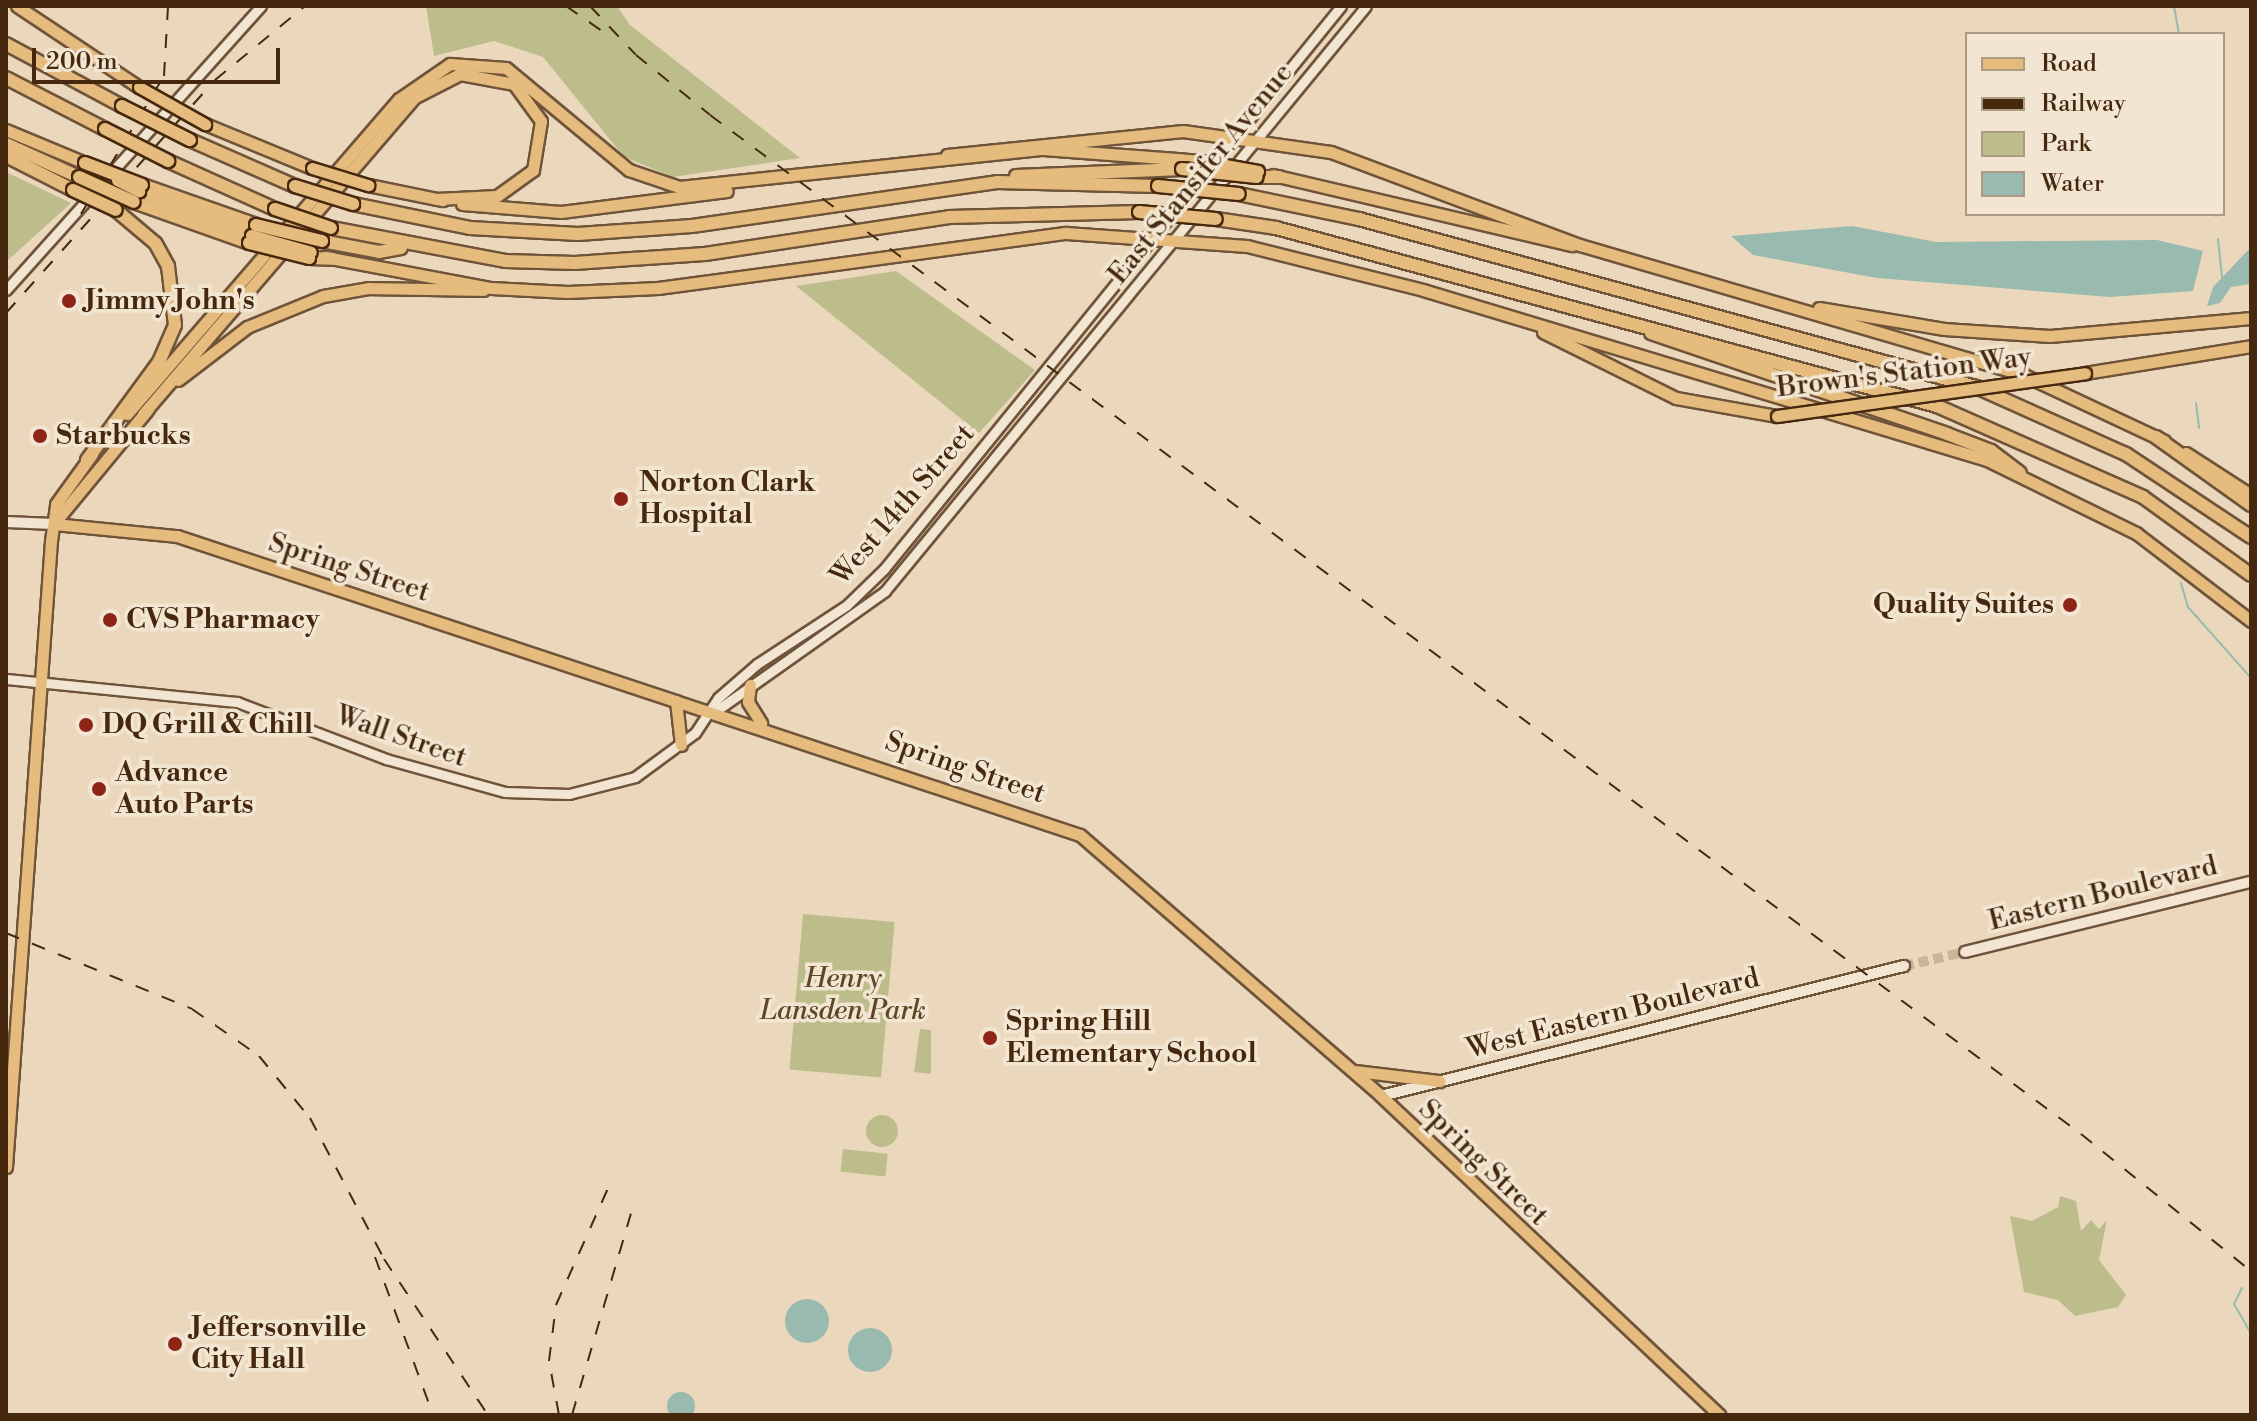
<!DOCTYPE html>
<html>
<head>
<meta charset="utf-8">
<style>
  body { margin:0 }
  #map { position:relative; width:2257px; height:1421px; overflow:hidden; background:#ebd8bc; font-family:"Libre Bodoni",serif }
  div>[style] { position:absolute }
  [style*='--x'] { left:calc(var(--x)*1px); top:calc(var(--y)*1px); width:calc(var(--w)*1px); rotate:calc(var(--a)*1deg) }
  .green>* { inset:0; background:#bdbd8c; transform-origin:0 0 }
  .round { border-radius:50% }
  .water>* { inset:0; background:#98baaf }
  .stream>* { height:2px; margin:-1px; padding:0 1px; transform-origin:1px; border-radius:1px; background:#98baaf }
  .secondary-tunnel>* { height:10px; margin-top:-5px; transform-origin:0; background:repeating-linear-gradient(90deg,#cab599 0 10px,transparent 0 15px) }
  .roads { filter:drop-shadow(2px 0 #6f543a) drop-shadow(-2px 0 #6f543a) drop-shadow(0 2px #6f543a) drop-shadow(0 -2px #6f543a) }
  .tertiary>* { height:9px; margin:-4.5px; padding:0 4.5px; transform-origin:4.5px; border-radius:4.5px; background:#f2e6d3 }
  .secondary>* { height:10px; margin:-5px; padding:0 5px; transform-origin:5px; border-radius:5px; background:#f2e6d3 }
  .primary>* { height:11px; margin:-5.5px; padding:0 5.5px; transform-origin:5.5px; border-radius:5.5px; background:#e6bc7e }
  .motorway>* { height:12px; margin:-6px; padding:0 6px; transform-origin:6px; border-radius:6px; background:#e6bc7e }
  .rail>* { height:2px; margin-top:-1px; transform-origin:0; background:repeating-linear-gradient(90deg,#46280e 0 14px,transparent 0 28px) }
  .bridges { filter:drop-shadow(2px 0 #46280e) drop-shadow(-2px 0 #46280e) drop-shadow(0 2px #46280e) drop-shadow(0 -2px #46280e) }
  .primary-bridge>* { height:11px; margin:-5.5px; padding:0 5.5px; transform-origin:5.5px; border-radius:5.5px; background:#e6bc7e }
  .motorway-bridge>* { height:12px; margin:-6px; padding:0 6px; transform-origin:6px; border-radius:6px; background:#e6bc7e }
  .dots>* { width:22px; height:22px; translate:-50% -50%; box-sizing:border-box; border:4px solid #f2e6d3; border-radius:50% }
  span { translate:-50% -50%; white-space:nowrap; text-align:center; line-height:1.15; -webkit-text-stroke:7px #f2e6d3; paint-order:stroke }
  .street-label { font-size:28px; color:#46280e }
  .poi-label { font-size:28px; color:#46280e; font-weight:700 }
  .left { translate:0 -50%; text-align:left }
  .right { translate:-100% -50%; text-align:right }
  .park-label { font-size:28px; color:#5e4627; font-style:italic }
  .frame { position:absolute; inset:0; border:8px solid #46280e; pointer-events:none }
  .legend { position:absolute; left:1965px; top:32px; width:260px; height:184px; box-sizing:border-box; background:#f2e6d3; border:2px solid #ad9a84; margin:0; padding:10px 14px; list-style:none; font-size:24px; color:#46280e }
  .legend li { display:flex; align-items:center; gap:16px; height:40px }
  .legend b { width:40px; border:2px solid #ad9a84 }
  .scale { position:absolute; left:32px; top:48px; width:248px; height:36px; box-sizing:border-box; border:4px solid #46280e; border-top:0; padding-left:10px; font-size:24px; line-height:28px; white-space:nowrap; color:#46280e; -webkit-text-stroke:6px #f2e6d3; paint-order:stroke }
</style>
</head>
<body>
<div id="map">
  <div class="green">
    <i style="clip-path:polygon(426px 6px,617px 6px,630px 25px,800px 158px,673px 177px,624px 157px,543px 57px,494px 41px,434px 56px)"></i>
    <i style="clip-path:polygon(6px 172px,71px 203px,6px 262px)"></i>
    <i style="clip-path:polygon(896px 271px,1035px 370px,979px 433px,796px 286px)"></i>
    <i style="left:803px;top:914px;width:92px;height:156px;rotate:5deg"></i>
    <i style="clip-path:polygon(920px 1029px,931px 1030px,931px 1074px,914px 1072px)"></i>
    <i class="round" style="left:866px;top:1115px;width:32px;height:32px"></i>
    <i style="left:843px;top:1149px;width:45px;height:23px;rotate:6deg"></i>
    <i style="clip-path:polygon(2060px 1196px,2076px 1201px,2081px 1231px,2091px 1220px,2099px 1229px,2107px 1220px,2099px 1260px,2126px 1295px,2118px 1307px,2075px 1316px,2058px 1300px,2024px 1292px,2010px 1216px,2032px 1221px,2058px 1207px)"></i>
  </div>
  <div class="water">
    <i style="clip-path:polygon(1852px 226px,1936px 242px,2157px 240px,2203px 251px,2193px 291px,2110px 297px,1877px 278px,1753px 255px,1731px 236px)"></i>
    <i style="clip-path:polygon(2251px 247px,2251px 284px,2231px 287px,2220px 303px,2207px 306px,2213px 287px)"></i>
    <i class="round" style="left:785px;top:1299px;width:44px;height:44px"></i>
    <i class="round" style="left:848px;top:1328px;width:44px;height:44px"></i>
    <i class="round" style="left:667px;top:1392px;width:28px;height:28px"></i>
  </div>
  <div class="stream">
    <i style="--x:2174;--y:6;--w:28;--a:80"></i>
    <i style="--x:2216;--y:214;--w:2;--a:90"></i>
    <i style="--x:2218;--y:239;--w:39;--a:84"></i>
    <i style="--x:2196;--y:403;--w:25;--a:83"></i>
    <i style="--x:2181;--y:583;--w:25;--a:74"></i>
    <i style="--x:2188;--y:607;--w:95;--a:48.4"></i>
    <i style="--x:2242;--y:1288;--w:18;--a:117"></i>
    <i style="--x:2234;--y:1304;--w:34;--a:60"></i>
  </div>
  <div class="secondary-tunnel">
    <i style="--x:1904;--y:966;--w:63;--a:-12.9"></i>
  </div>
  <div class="roads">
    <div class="tertiary">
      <i style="--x:6;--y:290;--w:382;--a:-48.1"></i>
      <i style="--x:6;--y:679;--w:232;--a:5.7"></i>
      <i style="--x:237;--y:702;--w:160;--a:20.9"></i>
      <i style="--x:386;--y:759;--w:123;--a:15.5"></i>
      <i style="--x:505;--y:792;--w:64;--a:1.8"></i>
      <i style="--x:569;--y:794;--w:68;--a:-14.4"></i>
      <i style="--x:635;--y:777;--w:74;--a:-36.3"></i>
      <i style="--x:695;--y:733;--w:42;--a:-56.7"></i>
      <i style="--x:718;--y:698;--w:52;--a:-41.1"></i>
      <i style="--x:757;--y:664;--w:108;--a:-33.2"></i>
      <i style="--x:847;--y:605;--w:52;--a:-44.2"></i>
      <i style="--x:884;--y:569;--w:725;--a:-50.93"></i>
      <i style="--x:713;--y:713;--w:211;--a:-35.3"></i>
      <i style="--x:885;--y:591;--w:757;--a:-50.57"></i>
    </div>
    <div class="secondary">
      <i style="--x:6;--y:522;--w:48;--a:2.4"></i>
      <i style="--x:1965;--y:952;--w:294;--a:-13.8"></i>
      <i style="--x:1381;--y:1096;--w:539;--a:-13.96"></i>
    </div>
    <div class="primary">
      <i style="--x:17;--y:6;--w:146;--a:33.6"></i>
      <i style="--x:205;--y:124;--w:116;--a:22.4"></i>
      <i style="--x:6;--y:130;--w:86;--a:22.7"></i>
      <i style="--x:947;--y:155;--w:237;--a:-5.8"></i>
      <i style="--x:1183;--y:131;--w:149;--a:8.1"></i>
      <i style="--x:1331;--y:152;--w:266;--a:20.5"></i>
      <i style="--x:1580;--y:245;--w:463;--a:16.3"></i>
      <i style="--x:2024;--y:375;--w:155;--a:25.2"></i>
      <i style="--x:1273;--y:175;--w:307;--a:13.2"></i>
      <i style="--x:368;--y:185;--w:76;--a:11.5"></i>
      <i style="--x:139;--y:191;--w:120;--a:21.4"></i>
      <i style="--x:462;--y:204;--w:99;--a:4.6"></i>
      <i style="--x:561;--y:212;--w:167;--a:-7.2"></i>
      <i style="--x:325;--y:257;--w:169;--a:10.6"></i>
      <i style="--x:491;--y:288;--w:77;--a:3"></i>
      <i style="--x:568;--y:292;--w:90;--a:-2.5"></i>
      <i style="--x:658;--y:288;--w:412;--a:-7.7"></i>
      <i style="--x:1066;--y:233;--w:181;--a:4.1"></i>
      <i style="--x:1247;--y:246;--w:181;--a:14"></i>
      <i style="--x:1423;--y:290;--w:589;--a:16.77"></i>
      <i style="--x:1987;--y:460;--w:166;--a:26.1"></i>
      <i style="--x:2136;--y:533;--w:145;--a:37.4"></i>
      <i style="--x:1819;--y:308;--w:127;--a:9.5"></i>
      <i style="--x:1944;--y:329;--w:106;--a:3.8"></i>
      <i style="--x:2050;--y:336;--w:202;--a:-5.1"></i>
      <i style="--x:1543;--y:332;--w:148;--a:26.4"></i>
      <i style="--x:1676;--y:398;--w:103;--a:10.1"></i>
      <i style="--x:2085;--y:373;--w:168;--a:-9.2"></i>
      <i style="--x:178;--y:380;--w:87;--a:-37.5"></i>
      <i style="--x:247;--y:327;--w:82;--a:-22.2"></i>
      <i style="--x:323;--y:296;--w:47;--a:-9.9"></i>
      <i style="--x:369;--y:288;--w:114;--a:1"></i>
      <i style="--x:127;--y:414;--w:416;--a:-49.2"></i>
      <i style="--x:399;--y:99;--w:62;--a:-34.5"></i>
      <i style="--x:450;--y:64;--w:56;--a:4.1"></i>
      <i style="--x:506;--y:68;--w:160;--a:39.7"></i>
      <i style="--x:629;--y:170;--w:53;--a:18.8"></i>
      <i style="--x:679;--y:187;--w:366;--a:-6"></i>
      <i style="--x:1043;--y:149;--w:160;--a:4.3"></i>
      <i style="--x:143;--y:414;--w:418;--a:-49.4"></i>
      <i style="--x:415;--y:97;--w:51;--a:-27.1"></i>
      <i style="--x:460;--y:74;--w:55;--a:10.5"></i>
      <i style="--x:514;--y:84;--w:46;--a:53.9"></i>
      <i style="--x:541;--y:121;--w:50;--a:99.3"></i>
      <i style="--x:533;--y:170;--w:44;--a:144.2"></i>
      <i style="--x:497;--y:196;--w:61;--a:177.2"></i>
      <i style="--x:2186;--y:453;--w:77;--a:32.9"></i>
      <i style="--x:55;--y:522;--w:146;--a:-50.5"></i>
      <i style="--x:54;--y:524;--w:124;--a:5.6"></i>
      <i style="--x:177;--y:536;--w:951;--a:18.32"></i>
      <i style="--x:1080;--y:835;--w:398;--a:40.9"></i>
      <i style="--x:1381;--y:1096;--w:465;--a:43.3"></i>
      <i style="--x:750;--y:685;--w:17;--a:97"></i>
      <i style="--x:748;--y:702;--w:25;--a:58"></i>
      <i style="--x:676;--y:701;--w:44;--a:83.5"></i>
      <i style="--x:1356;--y:1071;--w:84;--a:6.9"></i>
      <i style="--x:6;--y:1167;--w:628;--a:-85.89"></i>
      <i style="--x:51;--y:541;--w:37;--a:-82"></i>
      <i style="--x:56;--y:504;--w:62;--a:-54.2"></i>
    </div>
    <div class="motorway">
      <i style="--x:6;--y:44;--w:132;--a:28.1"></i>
      <i style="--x:6;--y:78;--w:111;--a:27.3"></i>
      <i style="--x:190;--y:140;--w:115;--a:23.7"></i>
      <i style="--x:6;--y:144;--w:80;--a:24.3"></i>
      <i style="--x:6;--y:156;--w:75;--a:26.9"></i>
      <i style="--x:168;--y:161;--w:117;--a:24.2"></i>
      <i style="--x:1016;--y:176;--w:166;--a:-2.4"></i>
      <i style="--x:1257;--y:177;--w:22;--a:0"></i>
      <i style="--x:142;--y:185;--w:121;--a:19.3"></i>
      <i style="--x:1239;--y:194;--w:123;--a:11.8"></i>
      <i style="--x:1359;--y:219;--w:639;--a:15.23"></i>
      <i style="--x:1976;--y:387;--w:164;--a:24.1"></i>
      <i style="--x:2126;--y:454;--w:150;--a:33.6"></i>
      <i style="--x:134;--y:202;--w:122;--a:19.6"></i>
      <i style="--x:353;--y:204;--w:119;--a:11.6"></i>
      <i style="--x:470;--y:228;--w:108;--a:3.2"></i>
      <i style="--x:578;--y:234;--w:114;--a:-4"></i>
      <i style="--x:692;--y:226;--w:308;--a:-8.2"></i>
      <i style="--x:997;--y:182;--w:161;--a:1.4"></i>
      <i style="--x:1216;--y:219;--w:61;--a:8.5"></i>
      <i style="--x:1276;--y:228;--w:685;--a:15.07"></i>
      <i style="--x:1937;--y:406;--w:225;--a:23.8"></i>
      <i style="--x:2143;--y:497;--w:133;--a:35.8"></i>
      <i style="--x:331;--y:228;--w:177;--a:10.7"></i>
      <i style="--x:505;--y:261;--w:70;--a:1.6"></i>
      <i style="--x:575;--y:263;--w:130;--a:-4"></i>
      <i style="--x:705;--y:254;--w:247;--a:-8.6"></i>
      <i style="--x:949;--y:217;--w:190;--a:-1.5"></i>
      <i style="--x:322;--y:241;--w:58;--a:10.9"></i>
      <i style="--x:379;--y:252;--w:22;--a:-10"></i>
      <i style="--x:309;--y:258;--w:23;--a:2"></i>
      <i style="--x:1651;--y:333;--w:313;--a:18.8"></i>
      <i style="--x:1947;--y:434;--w:47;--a:21.1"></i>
      <i style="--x:1991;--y:451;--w:36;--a:37"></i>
      <i style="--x:2156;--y:437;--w:117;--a:35.6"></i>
      <i style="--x:87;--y:460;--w:122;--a:-53.7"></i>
      <i style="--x:159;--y:362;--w:40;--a:-66.6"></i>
      <i style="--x:175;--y:325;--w:59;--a:-96.8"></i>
      <i style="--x:168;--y:266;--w:26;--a:-119"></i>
      <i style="--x:155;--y:243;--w:51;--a:-139.8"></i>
    </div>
  </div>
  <div class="rail">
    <i style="--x:566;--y:6;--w:44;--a:34.8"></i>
    <i style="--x:590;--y:6;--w:67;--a:46.8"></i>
    <i style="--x:636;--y:55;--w:95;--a:39"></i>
    <i style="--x:710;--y:115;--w:1708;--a:36.62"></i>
    <i style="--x:2081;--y:1134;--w:218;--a:38.9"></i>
    <i style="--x:81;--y:214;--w:161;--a:-59"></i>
    <i style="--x:164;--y:76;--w:70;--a:-86.7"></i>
    <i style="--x:6;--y:313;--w:313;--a:-48.1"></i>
    <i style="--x:215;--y:80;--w:117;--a:-39.4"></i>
    <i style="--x:6;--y:933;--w:201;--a:22.2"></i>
    <i style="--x:192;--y:1009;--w:82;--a:35"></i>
    <i style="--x:259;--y:1056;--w:80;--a:50.6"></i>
    <i style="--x:310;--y:1118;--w:159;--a:62.3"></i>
    <i style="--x:384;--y:1259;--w:187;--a:56.3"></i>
    <i style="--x:375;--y:1257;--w:168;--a:69.8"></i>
    <i style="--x:559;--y:1415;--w:55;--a:-100.5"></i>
    <i style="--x:549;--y:1361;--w:56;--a:-82.9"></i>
    <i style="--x:556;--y:1305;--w:130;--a:-66"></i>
    <i style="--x:572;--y:1415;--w:210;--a:-73.7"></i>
  </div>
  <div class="bridges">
    <div class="primary-bridge">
      <i style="--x:139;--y:87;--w:76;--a:29.3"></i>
      <i style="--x:1203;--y:161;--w:56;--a:10.3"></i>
      <i style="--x:312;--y:168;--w:59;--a:16.9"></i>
      <i style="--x:117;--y:180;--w:25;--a:27"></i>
      <i style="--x:251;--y:235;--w:62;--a:15.8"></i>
      <i style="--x:1777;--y:416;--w:311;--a:-7.9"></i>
    </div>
    <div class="motorway-bridge">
      <i style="--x:122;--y:106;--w:76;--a:26.6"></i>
      <i style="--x:105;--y:129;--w:71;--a:26.9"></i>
      <i style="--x:85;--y:163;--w:61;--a:21.1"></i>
      <i style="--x:1182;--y:169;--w:75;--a:6.1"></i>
      <i style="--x:79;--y:177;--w:60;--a:24.4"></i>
      <i style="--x:295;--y:186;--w:61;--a:17.2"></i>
      <i style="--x:1158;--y:186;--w:81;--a:5.6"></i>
      <i style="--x:73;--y:190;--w:47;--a:24.9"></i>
      <i style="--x:275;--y:209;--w:59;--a:18.7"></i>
      <i style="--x:1139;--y:212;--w:77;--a:5.2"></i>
      <i style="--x:256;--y:225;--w:68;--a:13.6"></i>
      <i style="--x:249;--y:243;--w:62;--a:14"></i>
    </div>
  </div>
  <div class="dots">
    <i style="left:69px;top:301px;background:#8f2418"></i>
    <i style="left:40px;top:436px;background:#8f2418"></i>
    <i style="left:621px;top:499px;background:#8f2418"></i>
    <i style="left:2070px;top:605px;background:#8f2418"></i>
    <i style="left:110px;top:620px;background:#8f2418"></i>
    <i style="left:86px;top:725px;background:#8f2418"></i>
    <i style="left:99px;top:789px;background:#8f2418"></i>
    <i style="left:990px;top:1038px;background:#8f2418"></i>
    <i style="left:175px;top:1344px;background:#8f2418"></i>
  </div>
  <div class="street-label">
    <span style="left:1201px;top:174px;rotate:-51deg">East Stansifer Avenue</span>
    <span style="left:1904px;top:373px;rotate:-7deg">Brown's Station Way</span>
    <span style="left:903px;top:505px;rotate:-49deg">West 14th Street</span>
    <span style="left:349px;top:568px;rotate:18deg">Spring Street</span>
    <span style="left:401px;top:737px;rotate:19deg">Wall Street</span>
    <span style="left:965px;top:768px;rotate:19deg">Spring Street</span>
    <span style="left:2103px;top:894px;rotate:-14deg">Eastern Boulevard</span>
    <span style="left:1613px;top:1014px;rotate:-14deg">West Eastern Boulevard</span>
    <span style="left:1483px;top:1163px;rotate:44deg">Spring Street</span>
  </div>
  <div class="poi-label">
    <span class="left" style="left:85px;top:301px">Jimmy John's</span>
    <span class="left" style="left:56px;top:436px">Starbucks</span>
    <span class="left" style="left:639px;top:499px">Norton Clark<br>Hospital</span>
    <span class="right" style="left:2054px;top:605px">Quality Suites</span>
    <span class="left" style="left:126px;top:620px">CVS Pharmacy</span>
    <span class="left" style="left:102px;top:725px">DQ Grill &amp; Chill</span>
    <span class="left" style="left:115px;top:789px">Advance<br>Auto Parts</span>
    <span class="left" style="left:1006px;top:1038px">Spring Hill<br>Elementary School</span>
    <span class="left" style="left:191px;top:1344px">Jeffersonville<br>City Hall</span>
  </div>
  <div class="park-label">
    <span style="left:843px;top:995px">Henry<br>Lansden Park</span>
  </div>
  <div class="frame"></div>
  <ul class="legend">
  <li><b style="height:10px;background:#e6bc7e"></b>Road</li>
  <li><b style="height:10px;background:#46280e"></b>Railway</li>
  <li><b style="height:22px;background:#bdbd8c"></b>Park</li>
  <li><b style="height:22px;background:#98baaf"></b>Water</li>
  </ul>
  <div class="scale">200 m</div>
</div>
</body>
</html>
